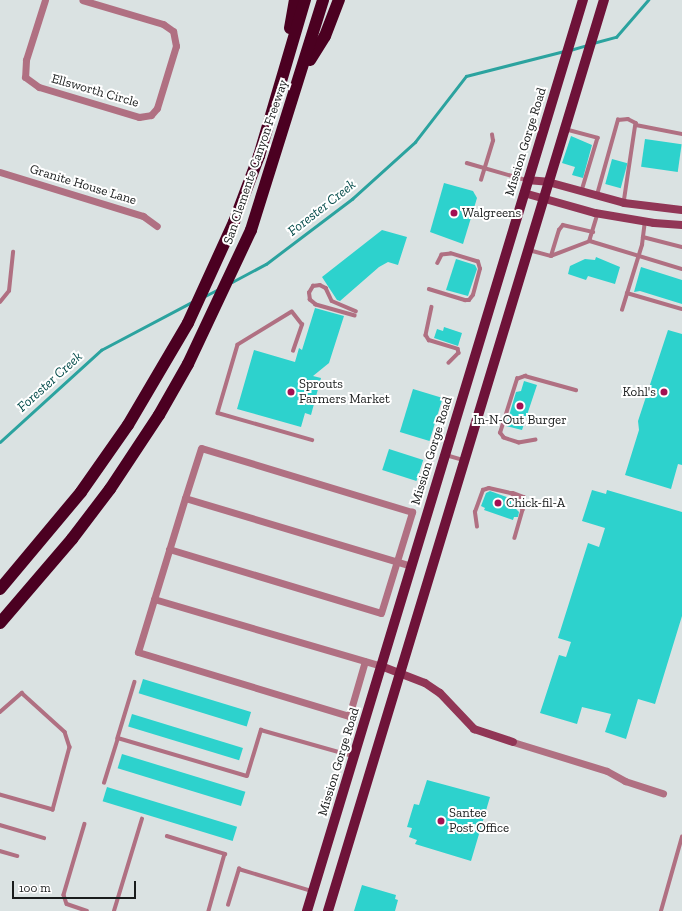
<!DOCTYPE html>
<html>
<head>
<meta charset="utf-8">
<style>
  body { margin:0 }
  #map { position:relative; width:682px; height:911px; overflow:hidden; background:#dae2e2; font-family:"Zilla Slab",serif }
  div>[style] { position:absolute }
  [style*='--x'] { left:calc(var(--x)*1px); top:calc(var(--y)*1px); width:calc(var(--w)*1px); rotate:calc(var(--a)*1deg) }
  .stream>* { height:2.5px; margin:-1.25px; padding:0 1.25px; transform-origin:1.25px; border-radius:1.25px; background:#2ba39f }
  .building>* { inset:0; background:#2dd2cd; transform-origin:0 0 }
  .lane>* { height:3.5px; margin:-1.75px; padding:0 1.75px; transform-origin:1.75px; border-radius:1.75px; background:#b07082 }
  .street>* { height:7px; margin:-3.5px; padding:0 3.5px; transform-origin:3.5px; border-radius:3.5px; background:#b07082 }
  .secondary>* { height:8px; margin:-4px; padding:0 4px; transform-origin:4px; border-radius:4px; background:#913656 }
  .primary>* { height:10px; margin:-5px; padding:0 5px; transform-origin:5px; border-radius:5px; background:#6e1339 }
  .highway>* { height:12px; margin:-6px; padding:0 6px; transform-origin:6px; border-radius:6px; background:#4b0021 }
  .dots>* { width:11px; height:11px; translate:-50% -50%; box-sizing:border-box; border:2px solid #fff; border-radius:50% }
  span { translate:-50% -50%; white-space:nowrap; text-align:center; line-height:1.15; -webkit-text-stroke:4px #fff; paint-order:stroke }
  .street-label { font-size:13px; color:#191c1c }
  .poi-label { font-size:13px; color:#191c1c }
  .left { translate:0 -50%; text-align:left }
  .right { translate:-100% -50%; text-align:right }
  .water-label { font-size:14px; color:#044b4a; font-style:italic }
  .scale { position:absolute; left:12px; top:881px; width:124px; height:18px; box-sizing:border-box; border:2px solid #191c1c; border-top:0; padding-left:5px; font-size:12px; line-height:14px; white-space:nowrap; color:#191c1c; -webkit-text-stroke:3px #fff; paint-order:stroke }
</style>
</head>
<body>
<div id="map">
  <div class="stream">
    <i style="--x:593;--y:43;--w:24;--a:-15"></i>
    <i style="--x:616;--y:37;--w:49;--a:-49.1"></i>
    <i style="--x:570;--y:50;--w:18;--a:-16"></i>
    <i style="--x:232;--y:282;--w:38;--a:-28"></i>
    <i style="--x:266;--y:264;--w:108;--a:-37.1"></i>
    <i style="--x:352;--y:199;--w:85;--a:-42.1"></i>
    <i style="--x:415;--y:142;--w:83;--a:-52.3"></i>
    <i style="--x:466;--y:76;--w:101;--a:-14.3"></i>
    <i style="--x:205;--y:296;--w:16;--a:-27"></i>
    <i style="--x:0;--y:442;--w:137;--a:-42.3"></i>
    <i style="--x:101;--y:350;--w:103;--a:-27.8"></i>
  </div>
  <div class="building">
    <i style="clip-path:polygon(571px 136px,592px 145px,583px 178px,572px 175px,575px 167px,562px 163px)"></i>
    <i style="left:645px;top:139px;width:37px;height:28px;rotate:8deg"></i>
    <i style="left:612px;top:159px;width:16px;height:26px;rotate:15deg"></i>
    <i style="clip-path:polygon(444px 183px,473px 191px,477px 198px,463px 244px,430px 232px)"></i>
    <i style="clip-path:polygon(382px 230px,407px 237px,398px 265px,388px 262px,379px 267px,340px 301px,337px 300px,322px 277px)"></i>
    <i style="clip-path:polygon(596px 257px,620px 267px,615px 284px,588px 276px,586px 280px,568px 274px,570px 266px,585px 259px,595px 260px)"></i>
    <i style="clip-path:polygon(456px 259px,475px 265px,477px 269px,468px 296px,446px 290px)"></i>
    <i style="clip-path:polygon(641px 267px,682px 280px,682px 304px,640px 291px,634px 292px)"></i>
    <i style="clip-path:polygon(315px 308px,344px 316px,329px 363px,313px 376px,321px 378px,311px 415px,305px 413px,301px 427px,237px 409px,254px 350px,295px 362px,299px 348px,302px 350px)"></i>
    <i style="clip-path:polygon(444px 327px,462px 333px,458px 346px,434px 338px,437px 329px,443px 331px)"></i>
    <i style="clip-path:polygon(668px 330px,682px 334px,682px 465px,678px 464px,671px 489px,625px 475px,639px 430px,638px 421px)"></i>
    <i style="clip-path:polygon(524px 381px,537px 385px,522px 430px,506px 426px,516px 392px,521px 391px)"></i>
    <i style="left:413px;top:389px;width:31px;height:45px;rotate:17deg"></i>
    <i style="left:389px;top:449px;width:36px;height:22px;rotate:18deg"></i>
    <i style="clip-path:polygon(592px 490px,606px 494px,607px 490px,682px 512px,682px 616px,655px 704px,638px 699px,626px 739px,605px 732px,611px 714px,582px 707px,577px 724px,540px 713px,559px 655px,566px 657px,571px 642px,558px 638px,588px 543px,599px 547px,605px 528px,582px 521px)"></i>
    <i style="clip-path:polygon(490px 491px,515px 500px,513px 506px,519px 512px,518px 517px,514px 517px,513px 520px,484px 510px,485px 508px,481px 506px,486px 493px)"></i>
    <i style="left:143px;top:679px;width:113px;height:15px;rotate:17deg"></i>
    <i style="left:132px;top:714px;width:116px;height:13px;rotate:17deg"></i>
    <i style="left:122px;top:754px;width:129px;height:15px;rotate:17deg"></i>
    <i style="clip-path:polygon(427px 780px,490px 797px,471px 861px,415px 844px,417px 840px,409px 837px,412px 828px,407px 827px,414px 804px,419px 805px)"></i>
    <i style="left:107px;top:787px;width:136px;height:15px;rotate:17deg"></i>
    <i style="clip-path:polygon(362px 885px,396px 895px,395px 899px,398px 900px,395px 911px,354px 911px)"></i>
  </div>
  <div class="lane">
    <i style="--x:636;--y:125;--w:47;--a:11.1"></i>
    <i style="--x:565;--y:129;--w:34;--a:15"></i>
    <i style="--x:598;--y:138;--w:55;--a:106.8"></i>
    <i style="--x:467;--y:163;--w:61;--a:16.1"></i>
    <i style="--x:481;--y:180;--w:41;--a:-72.9"></i>
    <i style="--x:493;--y:141;--w:6;--a:-99"></i>
    <i style="--x:597;--y:195;--w:78;--a:-74.4"></i>
    <i style="--x:618;--y:120;--w:10;--a:-6"></i>
    <i style="--x:628;--y:119;--w:9;--a:27"></i>
    <i style="--x:636;--y:123;--w:81;--a:98.5"></i>
    <i style="--x:598;--y:214;--w:28;--a:107"></i>
    <i style="--x:590;--y:241;--w:96;--a:16.9"></i>
    <i style="--x:643;--y:237;--w:40;--a:14.4"></i>
    <i style="--x:529;--y:250;--w:23;--a:15"></i>
    <i style="--x:551;--y:256;--w:42;--a:-21"></i>
    <i style="--x:551;--y:256;--w:27;--a:-73"></i>
    <i style="--x:559;--y:230;--w:6;--a:-51"></i>
    <i style="--x:563;--y:225;--w:31;--a:13"></i>
    <i style="--x:429;--y:289;--w:38;--a:17"></i>
    <i style="--x:465;--y:300;--w:4;--a:0"></i>
    <i style="--x:469;--y:300;--w:6;--a:-51"></i>
    <i style="--x:473;--y:295;--w:27;--a:-75"></i>
    <i style="--x:480;--y:269;--w:7;--a:-106"></i>
    <i style="--x:478;--y:262;--w:28;--a:-163"></i>
    <i style="--x:451;--y:254;--w:9;--a:174"></i>
    <i style="--x:442;--y:255;--w:9;--a:117"></i>
    <i style="--x:627;--y:293;--w:57;--a:16.2"></i>
    <i style="--x:0;--y:302;--w:14;--a:-51"></i>
    <i style="--x:9;--y:291;--w:39;--a:-84"></i>
    <i style="--x:432;--y:307;--w:29;--a:102"></i>
    <i style="--x:426;--y:335;--w:6;--a:59"></i>
    <i style="--x:429;--y:340;--w:30;--a:17"></i>
    <i style="--x:458;--y:349;--w:4;--a:76"></i>
    <i style="--x:459;--y:353;--w:14;--a:135"></i>
    <i style="--x:622;--y:310;--w:68;--a:-72.9"></i>
    <i style="--x:642;--y:245;--w:23;--a:-83"></i>
    <i style="--x:355;--y:316;--w:41;--a:-164.2"></i>
    <i style="--x:316;--y:305;--w:8;--a:-140"></i>
    <i style="--x:310;--y:300;--w:7;--a:-98"></i>
    <i style="--x:309;--y:293;--w:8;--a:-60"></i>
    <i style="--x:313;--y:286;--w:7;--a:-8"></i>
    <i style="--x:320;--y:285;--w:7;--a:27"></i>
    <i style="--x:326;--y:288;--w:14;--a:65"></i>
    <i style="--x:332;--y:301;--w:26;--a:23"></i>
    <i style="--x:293;--y:351;--w:28;--a:-71"></i>
    <i style="--x:302;--y:325;--w:16;--a:-128"></i>
    <i style="--x:292;--y:312;--w:63;--a:148.6"></i>
    <i style="--x:238;--y:345;--w:71;--a:106.4"></i>
    <i style="--x:218;--y:413;--w:98;--a:16"></i>
    <i style="--x:536;--y:440;--w:17;--a:170"></i>
    <i style="--x:519;--y:443;--w:16;--a:-162"></i>
    <i style="--x:504;--y:438;--w:6;--a:-129"></i>
    <i style="--x:500;--y:433;--w:57;--a:-72.5"></i>
    <i style="--x:517;--y:379;--w:9;--a:-21"></i>
    <i style="--x:525;--y:376;--w:53;--a:15.4"></i>
    <i style="--x:446;--y:455;--w:18;--a:16"></i>
    <i style="--x:513;--y:493;--w:12;--a:20"></i>
    <i style="--x:524;--y:497;--w:12;--a:95"></i>
    <i style="--x:477;--y:527;--w:15;--a:-98"></i>
    <i style="--x:475;--y:512;--w:23;--a:-70"></i>
    <i style="--x:483;--y:490;--w:6;--a:-18"></i>
    <i style="--x:489;--y:488;--w:23;--a:13"></i>
    <i style="--x:511;--y:493;--w:12;--a:35"></i>
    <i style="--x:521;--y:500;--w:10;--a:79"></i>
    <i style="--x:523;--y:510;--w:29;--a:106"></i>
    <i style="--x:135;--y:682;--w:59;--a:106.9"></i>
    <i style="--x:118;--y:738;--w:134;--a:16.4"></i>
    <i style="--x:247;--y:776;--w:48;--a:-73.1"></i>
    <i style="--x:261;--y:730;--w:96;--a:15.8"></i>
    <i style="--x:0;--y:712;--w:29;--a:-41"></i>
    <i style="--x:22;--y:693;--w:58;--a:42.2"></i>
    <i style="--x:65;--y:732;--w:16;--a:72"></i>
    <i style="--x:70;--y:747;--w:65;--a:105.1"></i>
    <i style="--x:53;--y:810;--w:55;--a:-164.2"></i>
    <i style="--x:104;--y:783;--w:47;--a:-72.7"></i>
    <i style="--x:85;--y:824;--w:74;--a:106.5"></i>
    <i style="--x:64;--y:895;--w:9;--a:72"></i>
    <i style="--x:67;--y:904;--w:21;--a:19"></i>
    <i style="--x:0;--y:825;--w:46;--a:16.5"></i>
    <i style="--x:167;--y:836;--w:61;--a:17.2"></i>
    <i style="--x:225;--y:854;--w:59;--a:105.7"></i>
    <i style="--x:0;--y:851;--w:18;--a:16"></i>
    <i style="--x:228;--y:905;--w:38;--a:-73"></i>
    <i style="--x:239;--y:869;--w:76;--a:16.8"></i>
    <i style="--x:114;--y:911;--w:96;--a:-73.1"></i>
    <i style="--x:661;--y:911;--w:77;--a:-74.2"></i>
  </div>
  <div class="street">
    <i style="--x:45;--y:0;--w:63;--a:107.6"></i>
    <i style="--x:26;--y:60;--w:17;--a:93"></i>
    <i style="--x:25;--y:77;--w:17;--a:36"></i>
    <i style="--x:39;--y:87;--w:104;--a:16.7"></i>
    <i style="--x:139;--y:117;--w:12;--a:-9"></i>
    <i style="--x:151;--y:115;--w:9;--a:-49"></i>
    <i style="--x:157;--y:108;--w:65;--a:-73"></i>
    <i style="--x:176;--y:46;--w:15;--a:-101"></i>
    <i style="--x:173;--y:31;--w:12;--a:-145"></i>
    <i style="--x:163;--y:24;--w:84;--a:-163.5"></i>
    <i style="--x:0;--y:172;--w:150;--a:17.1"></i>
    <i style="--x:143;--y:216;--w:17;--a:36"></i>
    <i style="--x:185;--y:498;--w:236;--a:16.7"></i>
    <i style="--x:169;--y:549;--w:221;--a:16.8"></i>
    <i style="--x:381;--y:613;--w:106;--a:-72.9"></i>
    <i style="--x:412;--y:512;--w:220;--a:-163.1"></i>
    <i style="--x:201;--y:448;--w:52;--a:107.7"></i>
    <i style="--x:185;--y:498;--w:161;--a:107"></i>
    <i style="--x:138;--y:652;--w:220;--a:16.9"></i>
    <i style="--x:349;--y:716;--w:57;--a:-73.8"></i>
    <i style="--x:154;--y:599;--w:237;--a:16.4"></i>
    <i style="--x:513;--y:742;--w:98;--a:17.1"></i>
    <i style="--x:607;--y:771;--w:21;--a:29"></i>
    <i style="--x:625;--y:781;--w:40;--a:18"></i>
  </div>
  <div class="secondary">
    <i style="--x:527;--y:180;--w:21;--a:5"></i>
    <i style="--x:548;--y:182;--w:79;--a:15.4"></i>
    <i style="--x:624;--y:203;--w:58;--a:6.9"></i>
    <i style="--x:524;--y:193;--w:74;--a:15.7"></i>
    <i style="--x:595;--y:213;--w:60;--a:9.6"></i>
    <i style="--x:654;--y:223;--w:28;--a:4"></i>
    <i style="--x:381;--y:666;--w:47;--a:21.1"></i>
    <i style="--x:425;--y:683;--w:18;--a:34"></i>
    <i style="--x:440;--y:693;--w:50;--a:46.6"></i>
    <i style="--x:474;--y:729;--w:41;--a:18.4"></i>
  </div>
  <div class="primary">
    <i style="--x:307;--y:911;--w:952;--a:-73.15"></i>
    <i style="--x:328;--y:911;--w:952;--a:-73.15"></i>
  </div>
  <div class="highway">
    <i style="--x:290;--y:28;--w:28;--a:-80"></i>
    <i style="--x:310;--y:60;--w:28;--a:-58"></i>
    <i style="--x:325;--y:36;--w:39;--a:-69"></i>
    <i style="--x:0;--y:589;--w:126;--a:-50.1"></i>
    <i style="--x:81;--y:492;--w:82;--a:-55"></i>
    <i style="--x:128;--y:425;--w:118;--a:-59.5"></i>
    <i style="--x:188;--y:323;--w:111;--a:-65.5"></i>
    <i style="--x:234;--y:222;--w:71;--a:-69.3"></i>
    <i style="--x:259;--y:156;--w:163;--a:-73.6"></i>
    <i style="--x:0;--y:623;--w:111;--a:-49.4"></i>
    <i style="--x:72;--y:539;--w:63;--a:-52.8"></i>
    <i style="--x:110;--y:489;--w:89;--a:-56.5"></i>
    <i style="--x:159;--y:415;--w:59;--a:-60.4"></i>
    <i style="--x:188;--y:364;--w:148;--a:-64.8"></i>
    <i style="--x:251;--y:230;--w:241;--a:-72.6"></i>
  </div>
  <div class="dots">
    <i style="left:454px;top:213px;background:#a31153"></i>
    <i style="left:291px;top:392px;background:#a31153"></i>
    <i style="left:664px;top:392px;background:#a31153"></i>
    <i style="left:520px;top:406px;background:#a31153"></i>
    <i style="left:498px;top:503px;background:#a31153"></i>
    <i style="left:441px;top:821px;background:#a31153"></i>
  </div>
  <div class="street-label">
    <span style="left:95px;top:91px;rotate:16deg">Ellsworth Circle</span>
    <span style="left:526px;top:142px;rotate:-73deg">Mission Gorge Road</span>
    <span style="left:256px;top:162px;rotate:-71deg">San Clemente Canyon Freeway</span>
    <span style="left:83px;top:185px;rotate:17deg">Granite House Lane</span>
    <span style="left:432px;top:451px;rotate:-73deg">Mission Gorge Road</span>
    <span style="left:339px;top:762px;rotate:-73deg">Mission Gorge Road</span>
  </div>
  <div class="poi-label">
    <span class="left" style="left:462px;top:213px">Walgreens</span>
    <span class="left" style="left:299px;top:392px">Sprouts<br>Farmers Market</span>
    <span class="right" style="left:656px;top:392px">Kohl's</span>
    <span style="left:520px;top:420px">In-N-Out Burger</span>
    <span class="left" style="left:506px;top:503px">Chick-fil-A</span>
    <span class="left" style="left:449px;top:821px">Santee<br>Post Office</span>
  </div>
  <div class="water-label">
    <span style="left:322px;top:208px;rotate:-38deg">Forester Creek</span>
    <span style="left:50px;top:382px;rotate:-42deg">Forester Creek</span>
  </div>
  <div class="scale">100 m</div>
</div>
</body>
</html>
